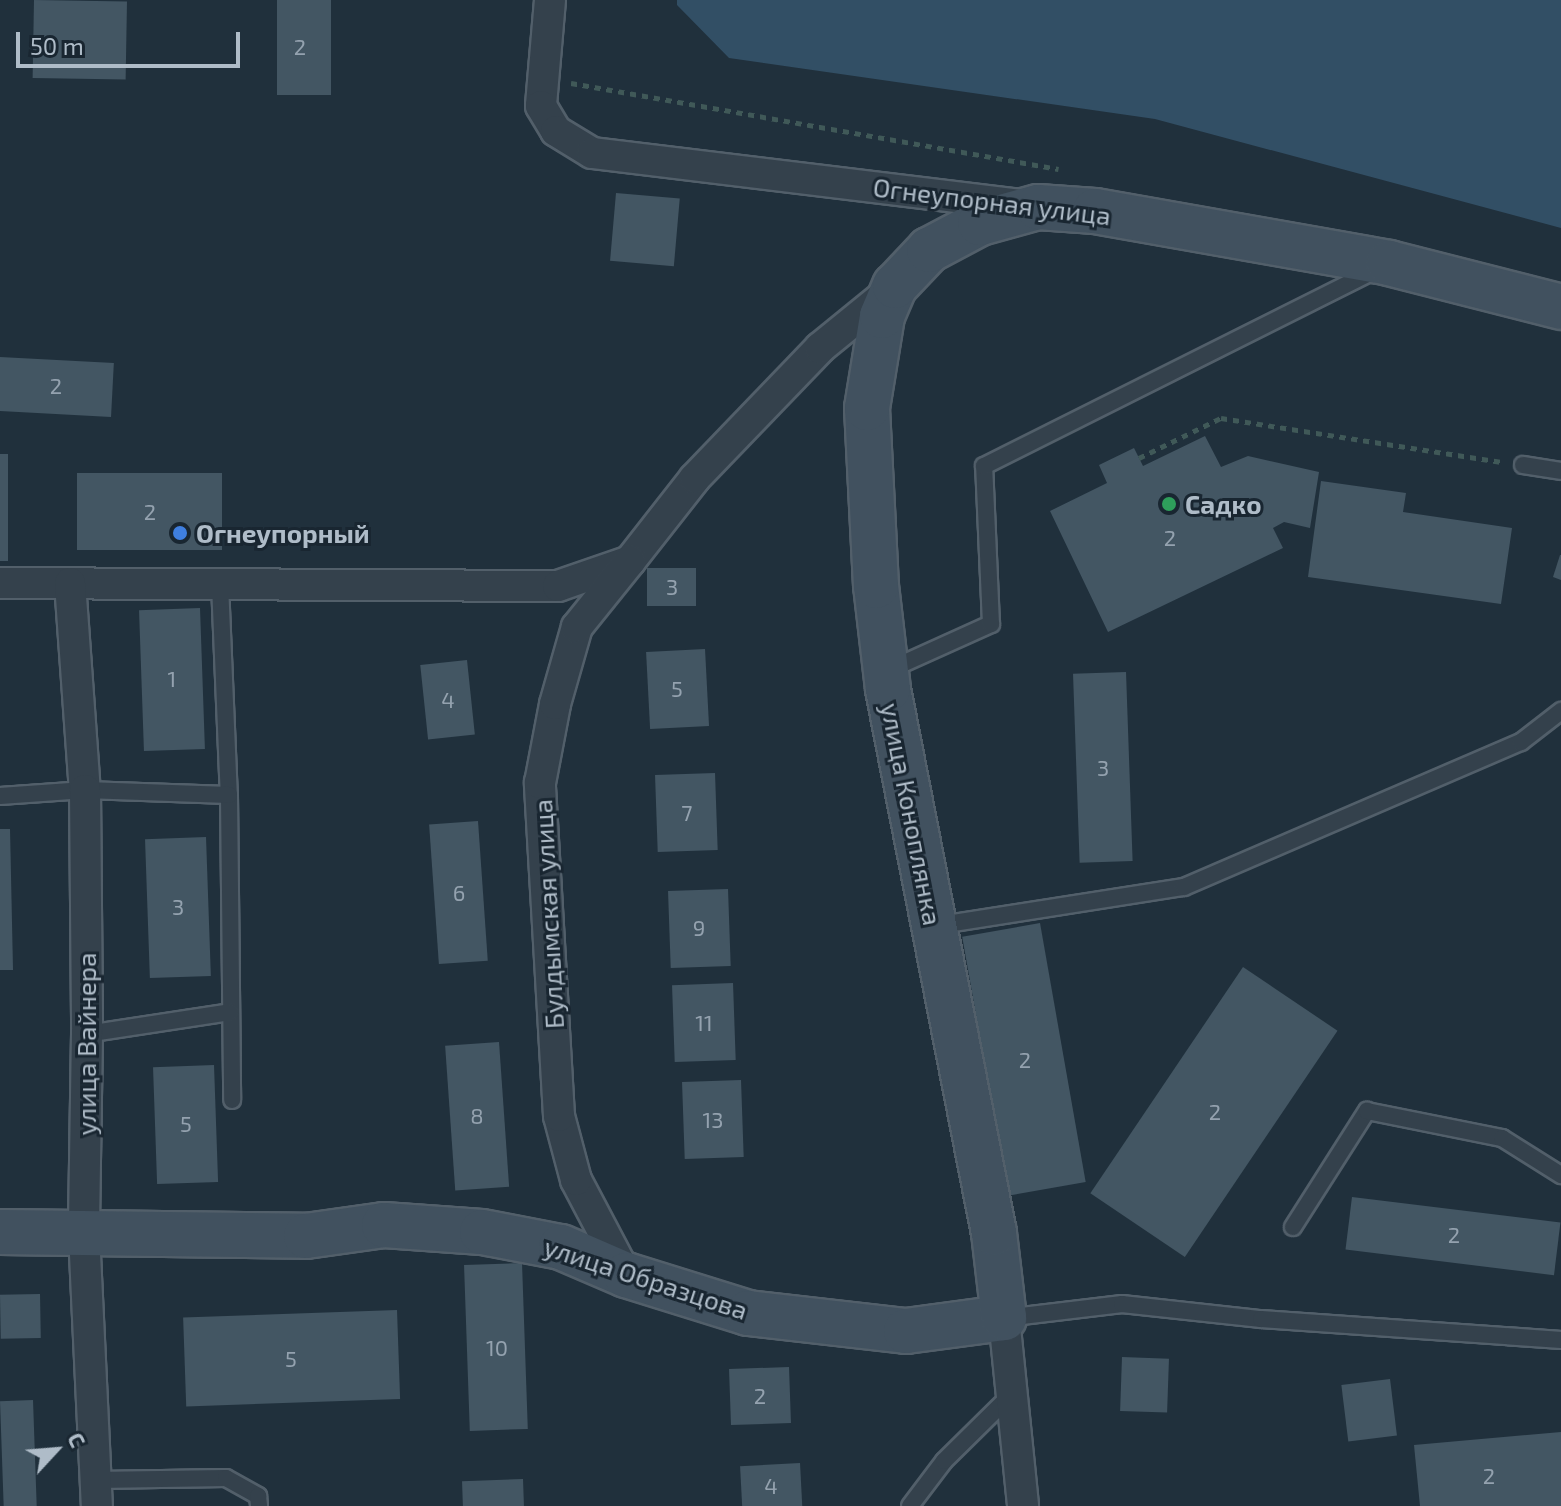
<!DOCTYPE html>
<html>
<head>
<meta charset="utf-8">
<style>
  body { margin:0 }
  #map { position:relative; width:1561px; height:1506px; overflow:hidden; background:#20303c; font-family:"Exo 2",sans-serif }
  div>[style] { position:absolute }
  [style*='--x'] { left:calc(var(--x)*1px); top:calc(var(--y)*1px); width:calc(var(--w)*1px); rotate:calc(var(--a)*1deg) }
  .water>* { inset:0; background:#324f65 }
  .building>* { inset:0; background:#435663; transform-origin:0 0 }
  .path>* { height:5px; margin-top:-2.5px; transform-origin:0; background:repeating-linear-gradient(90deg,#405958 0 6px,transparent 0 12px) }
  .roads { filter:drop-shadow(2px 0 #525f6a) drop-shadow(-2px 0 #525f6a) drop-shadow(0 2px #525f6a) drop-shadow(0 -2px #525f6a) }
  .lane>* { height:16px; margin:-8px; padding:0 8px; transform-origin:8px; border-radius:8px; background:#34414c }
  .street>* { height:30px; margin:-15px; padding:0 15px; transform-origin:15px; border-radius:15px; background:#34414c }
  .secondary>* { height:44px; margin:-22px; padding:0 22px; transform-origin:22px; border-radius:22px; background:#41515f }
  .dots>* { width:22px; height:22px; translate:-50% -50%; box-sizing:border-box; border:4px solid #192631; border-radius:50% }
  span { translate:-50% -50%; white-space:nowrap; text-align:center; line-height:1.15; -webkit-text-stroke:6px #192631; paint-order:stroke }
  .number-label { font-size:22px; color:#94a2af }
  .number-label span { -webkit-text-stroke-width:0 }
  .street-label { font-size:26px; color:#afbcc8 }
  .poi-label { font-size:26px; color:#afbcc8; font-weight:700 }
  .left { translate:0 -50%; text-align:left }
  .north { position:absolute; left:16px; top:1410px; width:80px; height:80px; -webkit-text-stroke:6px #192631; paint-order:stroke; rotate:64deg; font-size:22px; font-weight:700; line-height:32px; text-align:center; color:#afbcc8 }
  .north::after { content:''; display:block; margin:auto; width:28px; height:36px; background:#afbcc8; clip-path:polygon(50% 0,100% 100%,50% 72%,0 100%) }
  .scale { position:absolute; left:16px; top:32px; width:224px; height:36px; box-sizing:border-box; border:4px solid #afbcc8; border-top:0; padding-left:10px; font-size:24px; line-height:28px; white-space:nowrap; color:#afbcc8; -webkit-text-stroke:6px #192631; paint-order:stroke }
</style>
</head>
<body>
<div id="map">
  <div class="water">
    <i style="clip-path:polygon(677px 0,1561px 0,1561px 228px,1155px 119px,729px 58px,677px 5px)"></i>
  </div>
  <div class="building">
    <i style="left:34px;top:0;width:93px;height:78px;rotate:1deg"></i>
    <i style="left:277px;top:0;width:54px;height:95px"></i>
    <i style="left:616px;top:193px;width:64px;height:68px;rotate:5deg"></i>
    <i style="left:0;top:357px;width:114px;height:54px;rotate:3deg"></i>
    <i style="clip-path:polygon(1205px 436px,1221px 467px,1248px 456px,1319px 472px,1310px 528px,1284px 522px,1273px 528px,1283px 548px,1108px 632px,1050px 511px,1107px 483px,1099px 465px,1134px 448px,1143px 466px)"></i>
    <i style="left:0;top:454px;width:8px;height:107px"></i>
    <i style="left:77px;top:473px;width:145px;height:77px"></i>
    <i style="clip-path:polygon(1321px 481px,1406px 493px,1403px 512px,1512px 528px,1501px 604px,1308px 577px)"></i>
    <i style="clip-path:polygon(1560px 555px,1561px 555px,1561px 580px,1553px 577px)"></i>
    <i style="left:647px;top:568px;width:49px;height:38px"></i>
    <i style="left:200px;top:608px;width:141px;height:61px;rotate:88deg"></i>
    <i style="left:705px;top:649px;width:77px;height:59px;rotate:87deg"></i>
    <i style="left:467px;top:660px;width:75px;height:47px;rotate:84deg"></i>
    <i style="left:1126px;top:672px;width:189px;height:53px;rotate:88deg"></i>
    <i style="left:715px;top:773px;width:77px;height:60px;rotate:88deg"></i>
    <i style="left:478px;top:821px;width:140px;height:49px;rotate:86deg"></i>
    <i style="clip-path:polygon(0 829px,10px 829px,13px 970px,0 970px)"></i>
    <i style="left:206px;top:837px;width:139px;height:61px;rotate:88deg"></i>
    <i style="left:728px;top:889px;width:77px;height:60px;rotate:88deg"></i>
    <i style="left:1040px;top:923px;width:263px;height:79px;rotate:80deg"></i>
    <i style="left:1243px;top:967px;width:114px;height:273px;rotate:34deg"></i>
    <i style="left:733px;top:983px;width:77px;height:61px;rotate:88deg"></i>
    <i style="left:499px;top:1042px;width:145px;height:54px;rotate:86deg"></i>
    <i style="left:214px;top:1065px;width:117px;height:61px;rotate:88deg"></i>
    <i style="left:741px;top:1080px;width:77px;height:59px;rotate:88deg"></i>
    <i style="left:1352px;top:1197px;width:210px;height:53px;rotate:7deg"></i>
    <i style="left:522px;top:1263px;width:166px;height:58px;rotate:88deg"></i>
    <i style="left:40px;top:1294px;width:44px;height:40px;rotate:89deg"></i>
    <i style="left:397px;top:1310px;width:89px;height:214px;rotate:88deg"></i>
    <i style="left:1122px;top:1357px;width:47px;height:54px;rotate:2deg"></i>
    <i style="left:789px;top:1367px;width:56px;height:60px;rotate:88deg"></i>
    <i style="left:1390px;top:1379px;width:57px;height:49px;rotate:83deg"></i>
    <i style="left:33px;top:1400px;width:106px;height:33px;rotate:88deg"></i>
    <i style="clip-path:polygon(1561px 1432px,1561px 1506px,1420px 1506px,1414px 1445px)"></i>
    <i style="left:800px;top:1463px;width:43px;height:60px;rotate:87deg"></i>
    <i style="left:523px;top:1479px;width:27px;height:61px;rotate:88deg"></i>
  </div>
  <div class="path">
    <i style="--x:571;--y:83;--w:495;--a:10"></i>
    <i style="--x:1139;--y:458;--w:91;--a:-26"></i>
    <i style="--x:1221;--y:418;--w:284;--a:8.9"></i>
  </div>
  <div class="roads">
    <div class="lane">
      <i style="--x:1523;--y:465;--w:38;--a:9"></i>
      <i style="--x:220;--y:584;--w:211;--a:87.6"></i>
      <i style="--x:229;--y:795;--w:305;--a:89.4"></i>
      <i style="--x:889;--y:670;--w:112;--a:-24.3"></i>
      <i style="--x:991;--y:624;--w:158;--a:-92.5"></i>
      <i style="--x:984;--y:466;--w:438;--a:-26.6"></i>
      <i style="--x:0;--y:796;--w:85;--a:-4"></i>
      <i style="--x:85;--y:790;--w:144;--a:2"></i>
      <i style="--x:934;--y:926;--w:253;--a:-8.9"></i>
      <i style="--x:1184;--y:887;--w:367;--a:-23.3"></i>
      <i style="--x:1521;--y:742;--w:51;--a:-37.8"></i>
      <i style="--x:87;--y:1034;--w:145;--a:-8.7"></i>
      <i style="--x:1293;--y:1227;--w:138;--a:-57.5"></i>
      <i style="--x:1367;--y:1111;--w:138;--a:11.3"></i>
      <i style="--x:1502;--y:1138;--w:70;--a:32.1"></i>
      <i style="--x:1005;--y:1318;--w:118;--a:-6.8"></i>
      <i style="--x:1122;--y:1304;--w:140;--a:6.2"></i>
      <i style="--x:1261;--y:1319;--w:301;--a:4"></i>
      <i style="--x:96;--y:1480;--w:130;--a:-0.9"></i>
      <i style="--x:226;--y:1478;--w:37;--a:29"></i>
      <i style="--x:258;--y:1496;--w:10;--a:84"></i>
      <i style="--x:910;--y:1506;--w:56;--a:-52.9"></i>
      <i style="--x:944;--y:1461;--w:94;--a:-44.6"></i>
    </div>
    <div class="street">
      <i style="--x:550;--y:0;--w:106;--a:94.9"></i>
      <i style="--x:541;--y:106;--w:29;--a:59"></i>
      <i style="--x:556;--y:131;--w:42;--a:31.4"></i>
      <i style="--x:592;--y:153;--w:431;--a:6.9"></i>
      <i style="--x:0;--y:583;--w:558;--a:0.31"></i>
      <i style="--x:558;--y:586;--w:76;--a:-19.1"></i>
      <i style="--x:630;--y:561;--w:105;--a:-51.9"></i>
      <i style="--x:695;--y:478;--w:180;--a:-46.1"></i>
      <i style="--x:820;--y:348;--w:92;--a:-39.2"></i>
      <i style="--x:70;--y:583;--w:208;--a:85.9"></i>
      <i style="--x:85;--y:790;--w:244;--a:89.5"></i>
      <i style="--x:87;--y:1034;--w:199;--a:90.9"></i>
      <i style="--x:84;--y:1233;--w:273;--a:87.3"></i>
      <i style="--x:626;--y:1275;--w:107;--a:-117.8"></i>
      <i style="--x:576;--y:1180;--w:66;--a:-104.9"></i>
      <i style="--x:559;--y:1116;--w:334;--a:-93.3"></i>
      <i style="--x:540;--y:783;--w:80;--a:-79.2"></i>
      <i style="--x:555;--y:704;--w:80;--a:-74.1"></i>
      <i style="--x:577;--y:627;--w:85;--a:-51.2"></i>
      <i style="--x:1004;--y:1318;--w:189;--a:84.2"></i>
    </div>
    <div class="secondary">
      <i style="--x:0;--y:1232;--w:306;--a:0.7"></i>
      <i style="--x:306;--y:1236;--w:79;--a:-8"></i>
      <i style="--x:384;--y:1225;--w:98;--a:4.1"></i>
      <i style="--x:482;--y:1232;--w:80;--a:10.8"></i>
      <i style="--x:561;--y:1247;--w:71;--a:23.3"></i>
      <i style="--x:626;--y:1275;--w:128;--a:17.3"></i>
      <i style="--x:748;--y:1313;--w:159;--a:6.5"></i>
      <i style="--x:906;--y:1331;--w:99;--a:-7.6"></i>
      <i style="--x:1004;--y:1318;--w:86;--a:-96.7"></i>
      <i style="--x:994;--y:1233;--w:554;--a:-101.03"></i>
      <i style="--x:888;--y:689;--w:104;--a:-96.6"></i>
      <i style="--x:876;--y:586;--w:178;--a:-92.9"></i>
      <i style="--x:867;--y:408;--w:93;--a:-80.7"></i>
      <i style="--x:882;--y:316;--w:33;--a:-67"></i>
      <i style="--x:895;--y:286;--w:50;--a:-46.6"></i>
      <i style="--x:929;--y:250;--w:58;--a:-27.9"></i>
      <i style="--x:980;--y:223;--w:60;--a:-15.4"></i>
      <i style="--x:1038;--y:207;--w:57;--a:4"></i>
      <i style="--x:1095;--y:211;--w:299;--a:10"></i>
      <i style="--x:1389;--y:263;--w:178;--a:14.3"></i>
    </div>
  </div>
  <div class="dots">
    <i style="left:1169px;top:504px;background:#2e9e5b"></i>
    <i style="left:180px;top:533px;background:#3f7fe0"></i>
  </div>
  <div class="number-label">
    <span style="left:300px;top:47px">2</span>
    <span style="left:56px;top:386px">2</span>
    <span style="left:150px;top:512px">2</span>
    <span style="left:1170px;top:538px">2</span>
    <span style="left:672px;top:587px">3</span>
    <span style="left:172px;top:679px">1</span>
    <span style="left:677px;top:689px">5</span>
    <span style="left:448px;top:700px">4</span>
    <span style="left:1103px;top:768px">3</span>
    <span style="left:687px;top:813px">7</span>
    <span style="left:459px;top:893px">6</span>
    <span style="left:178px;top:907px">3</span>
    <span style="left:699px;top:928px">9</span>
    <span style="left:704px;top:1023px">11</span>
    <span style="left:1025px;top:1060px">2</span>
    <span style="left:1215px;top:1112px">2</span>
    <span style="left:477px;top:1116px">8</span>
    <span style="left:713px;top:1120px">13</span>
    <span style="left:186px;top:1124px">5</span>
    <span style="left:1454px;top:1235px">2</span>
    <span style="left:497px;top:1348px">10</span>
    <span style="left:291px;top:1359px">5</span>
    <span style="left:760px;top:1396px">2</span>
    <span style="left:1489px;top:1476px">2</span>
    <span style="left:771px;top:1486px">4</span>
  </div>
  <div class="street-label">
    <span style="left:992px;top:201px;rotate:7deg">Огнеупорная улица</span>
    <span style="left:912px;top:814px;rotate:79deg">улица Коноплянка</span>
    <span style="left:548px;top:914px;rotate:-93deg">Булдымская улица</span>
    <span style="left:86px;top:1044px;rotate:-90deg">улица Вайнера</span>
    <span style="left:646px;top:1278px;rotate:18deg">улица Образцова</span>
  </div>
  <div class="poi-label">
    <span class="left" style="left:1185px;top:504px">Садко</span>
    <span class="left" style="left:196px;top:533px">Огнеупорный</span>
  </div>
  <div class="north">С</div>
  <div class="scale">50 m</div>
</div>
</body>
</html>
